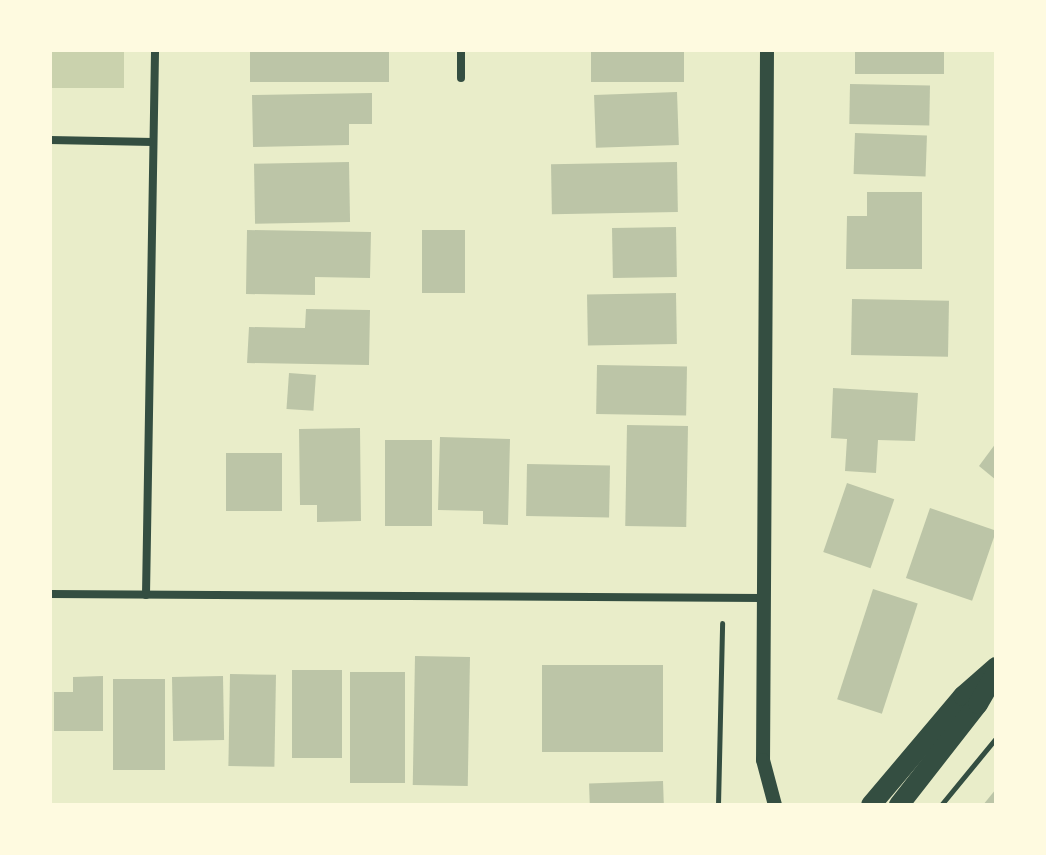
<!DOCTYPE html>
<html>
<head>
<meta charset="utf-8">
<style>
  body { margin:0 }
  #map { position:relative; width:1046px; height:855px; overflow:hidden; background:#e9edc9; font-family:"Exo 2",sans-serif }
  div>[style] { position:absolute }
  [style*='--x'] { left:calc(var(--x)*1px); top:calc(var(--y)*1px); width:calc(var(--w)*1px); rotate:calc(var(--a)*1deg) }
  .green>* { inset:0; background:#cad2ad; transform-origin:0 0 }
  .building>* { inset:0; background:#bcc5a7; transform-origin:0 0 }
  .path>* { height:5px; margin:-2.5px; padding:0 2.5px; transform-origin:2.5px; border-radius:2.5px; background:#344e41 }
  .minor>* { height:8px; margin:-4px; padding:0 4px; transform-origin:4px; border-radius:4px; background:#344e41 }
  .tertiary>* { height:14px; margin:-7px; padding:0 7px; transform-origin:7px; border-radius:7px; background:#344e41 }
  .primary>* { height:20px; margin:-10px; padding:0 10px; transform-origin:10px; border-radius:10px; background:#344e41 }
  span { translate:-50% -50%; white-space:nowrap; text-align:center; line-height:1.15; -webkit-text-stroke:8px #fefae0; paint-order:stroke }
  .frame { position:absolute; inset:0; border:52px solid #fefae0; pointer-events:none }
</style>
</head>
<body>
<div id="map">
  <div class="green">
    <i style="left:50px;top:50px;width:74px;height:38px"></i>
  </div>
  <div class="building">
    <i style="left:250px;top:50px;width:139px;height:32px"></i>
    <i style="left:591px;top:50px;width:93px;height:32px"></i>
    <i style="left:855px;top:50px;width:89px;height:24px"></i>
    <i style="left:850px;top:84px;width:80px;height:40px;rotate:1deg"></i>
    <i style="left:677px;top:92px;width:53px;height:83px;rotate:88deg"></i>
    <i style="clip-path:polygon(372px 93px,372px 124px,349px 124px,349px 145px,253px 147px,252px 95px)"></i>
    <i style="left:855px;top:133px;width:72px;height:41px;rotate:2deg"></i>
    <i style="left:349px;top:162px;width:60px;height:95px;rotate:89deg"></i>
    <i style="left:677px;top:162px;width:50px;height:126px;rotate:89deg"></i>
    <i style="clip-path:polygon(867px 192px,922px 192px,922px 269px,846px 269px,847px 216px,867px 216px)"></i>
    <i style="left:676px;top:227px;width:50px;height:64px;rotate:89deg"></i>
    <i style="clip-path:polygon(247px 230px,371px 232px,370px 278px,315px 277px,315px 295px,246px 294px)"></i>
    <i style="left:422px;top:230px;width:43px;height:63px"></i>
    <i style="left:676px;top:293px;width:51px;height:89px;rotate:89deg"></i>
    <i style="left:852px;top:299px;width:97px;height:56px;rotate:1deg"></i>
    <i style="clip-path:polygon(306px 309px,370px 310px,369px 365px,247px 363px,249px 327px,305px 328px)"></i>
    <i style="left:597px;top:365px;width:90px;height:49px;rotate:1deg"></i>
    <i style="left:289px;top:373px;width:27px;height:36px;rotate:4deg"></i>
    <i style="clip-path:polygon(833px 388px,918px 393px,915px 441px,878px 440px,876px 473px,845px 471px,847px 439px,831px 438px)"></i>
    <i style="left:627px;top:425px;width:61px;height:101px;rotate:1deg"></i>
    <i style="clip-path:polygon(360px 428px,361px 521px,317px 522px,317px 505px,300px 505px,299px 429px)"></i>
    <i style="clip-path:polygon(440px 437px,510px 439px,508px 525px,483px 524px,483px 511px,438px 510px)"></i>
    <i style="left:385px;top:440px;width:47px;height:86px"></i>
    <i style="clip-path:polygon(996px 443px,996px 480px,979px 466px)"></i>
    <i style="left:226px;top:453px;width:56px;height:58px"></i>
    <i style="left:527px;top:464px;width:83px;height:52px;rotate:1deg"></i>
    <i style="left:847px;top:483px;width:50px;height:73px;rotate:19deg"></i>
    <i style="left:930px;top:508px;width:70px;height:74px;rotate:19deg"></i>
    <i style="left:873px;top:589px;width:47px;height:116px;rotate:18deg"></i>
    <i style="left:415px;top:656px;width:55px;height:129px;rotate:1deg"></i>
    <i style="left:542px;top:665px;width:121px;height:87px"></i>
    <i style="left:292px;top:670px;width:50px;height:88px"></i>
    <i style="left:350px;top:672px;width:55px;height:111px"></i>
    <i style="left:230px;top:674px;width:46px;height:92px;rotate:1deg"></i>
    <i style="clip-path:polygon(103px 676px,103px 731px,54px 731px,54px 692px,73px 692px,73px 677px)"></i>
    <i style="left:223px;top:676px;width:64px;height:51px;rotate:89deg"></i>
    <i style="left:113px;top:679px;width:52px;height:91px"></i>
    <i style="left:663px;top:781px;width:24px;height:74px;rotate:88deg"></i>
    <i style="clip-path:polygon(996px 789px,996px 805px,983px 805px)"></i>
  </div>
  <div class="path">
    <i style="--x:718;--y:805;--w:182;--a:-88.7"></i>
    <i style="--x:941;--y:805;--w:87;--a:-50.6"></i>
  </div>
  <div class="minor">
    <i style="--x:461;--y:78;--w:28;--a:-90"></i>
    <i style="--x:50;--y:140;--w:103;--a:1.1"></i>
    <i style="--x:50;--y:594;--w:712;--a:0.32"></i>
    <i style="--x:146;--y:595;--w:545;--a:-89.05"></i>
  </div>
  <div class="tertiary">
    <i style="--x:767;--y:50;--w:710;--a:90.32"></i>
    <i style="--x:763;--y:760;--w:47;--a:75.1"></i>
  </div>
  <div class="primary">
    <i style="--x:871;--y:805;--w:143;--a:-49.8"></i>
    <i style="--x:963;--y:696;--w:44;--a:-41.3"></i>
    <i style="--x:899;--y:805;--w:128;--a:-52"></i>
    <i style="--x:978;--y:704;--w:32;--a:-60"></i>
  </div>
  <div class="frame"></div>
</div>
</body>
</html>
